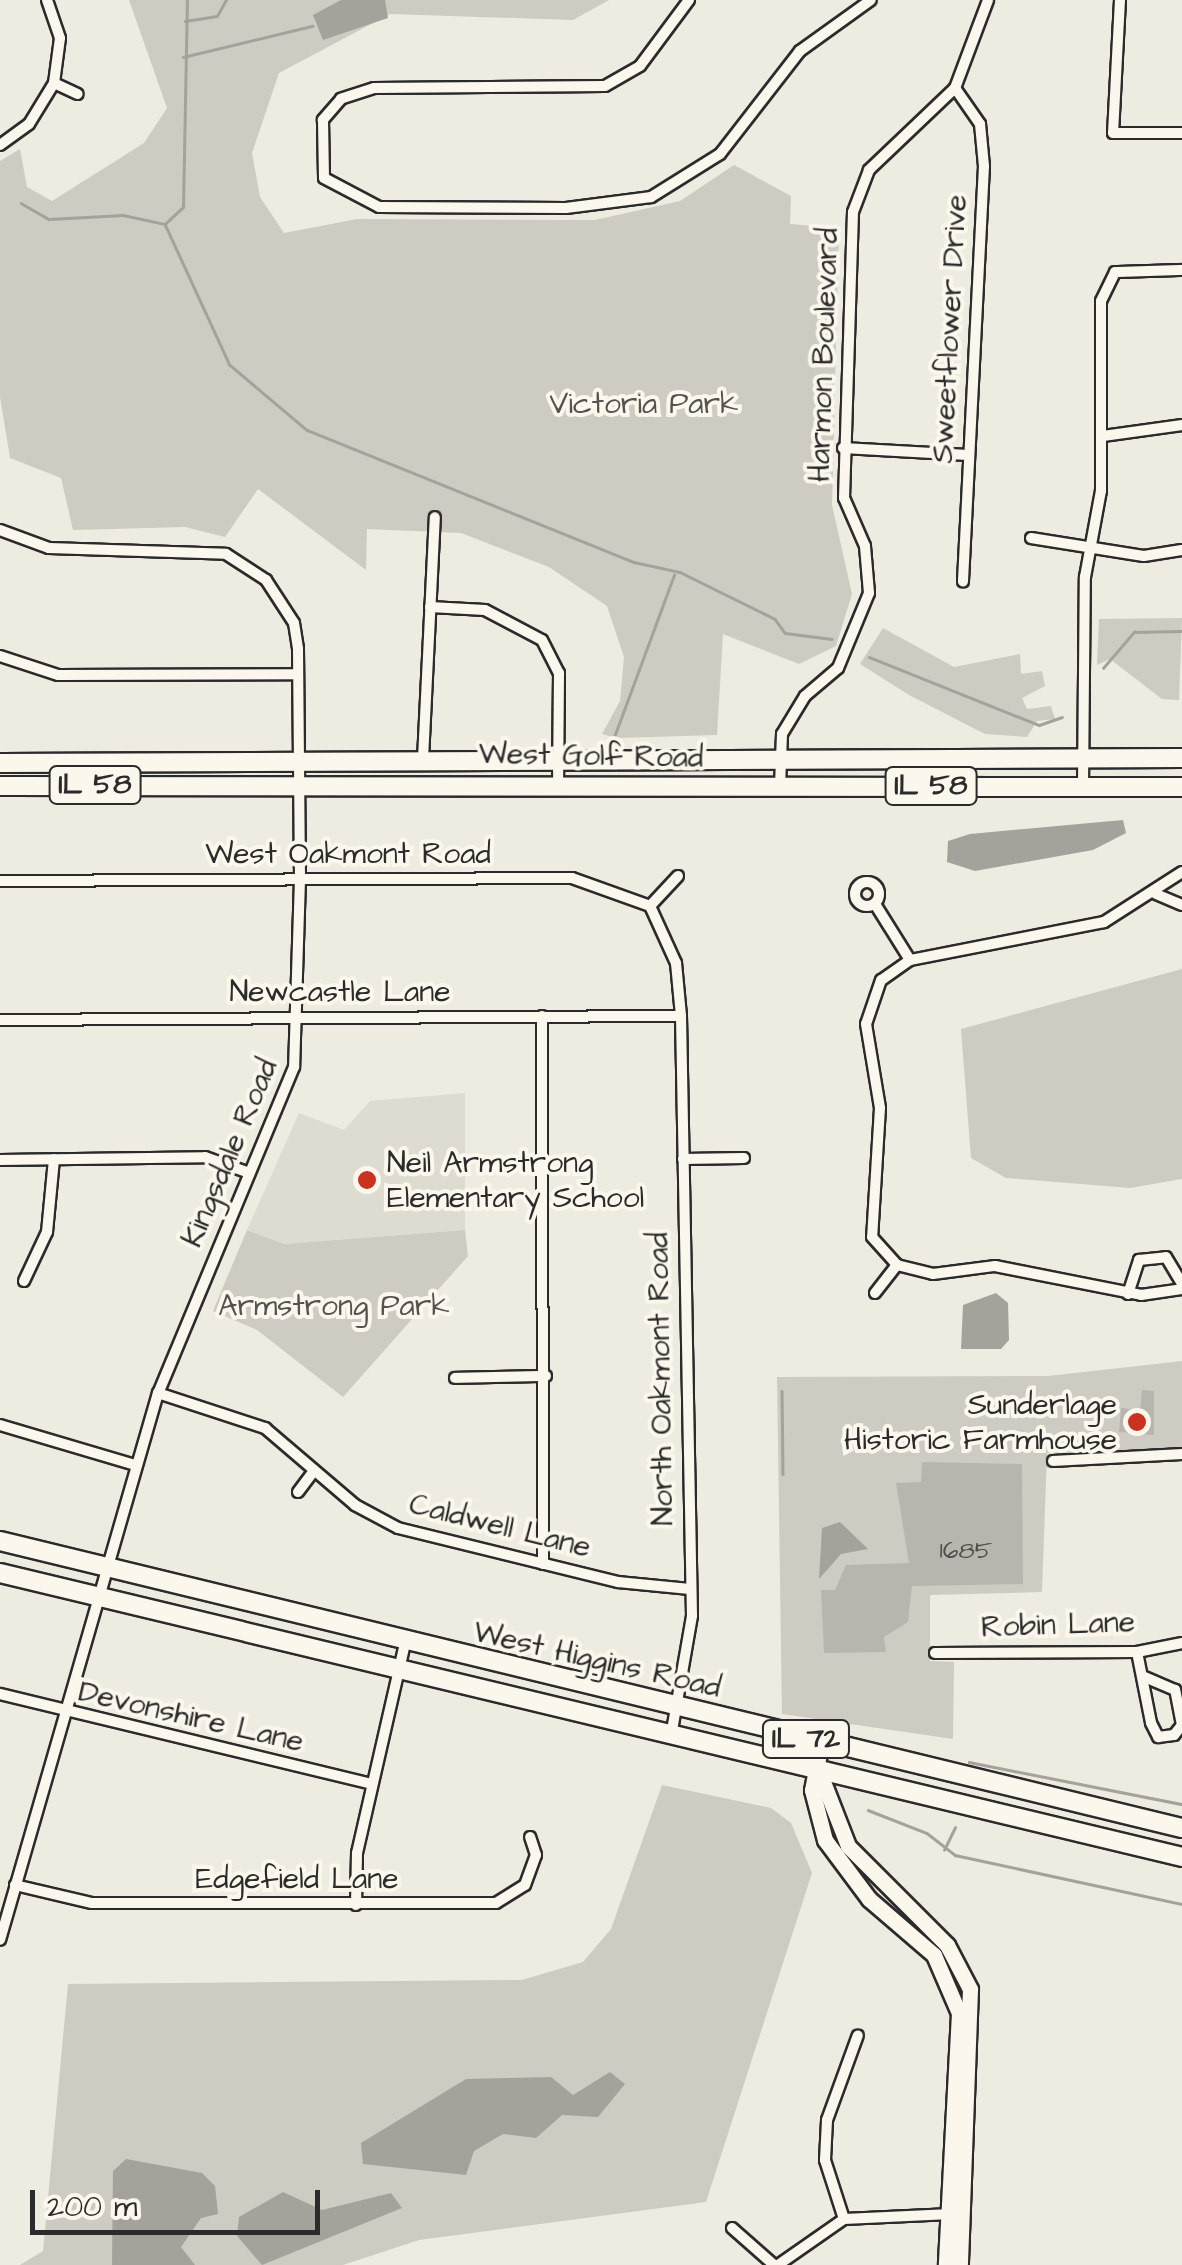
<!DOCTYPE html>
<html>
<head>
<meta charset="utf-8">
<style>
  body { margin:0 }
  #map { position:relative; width:1182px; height:2265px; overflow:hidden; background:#eeebe0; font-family:"Architects Daughter",sans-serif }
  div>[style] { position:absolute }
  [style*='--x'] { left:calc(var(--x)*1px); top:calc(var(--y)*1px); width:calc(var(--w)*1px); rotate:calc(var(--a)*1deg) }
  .built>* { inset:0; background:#dedbd1 }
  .green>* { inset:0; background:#cecbc2 }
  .water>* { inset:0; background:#a4a29a }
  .stream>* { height:2.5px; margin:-1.25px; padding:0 1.25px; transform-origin:1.25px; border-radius:1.25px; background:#a4a29a }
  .building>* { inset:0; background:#b8b5ae }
  .roads { filter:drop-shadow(2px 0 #2b2b2b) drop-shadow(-2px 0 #2b2b2b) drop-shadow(0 2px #2b2b2b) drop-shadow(0 -2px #2b2b2b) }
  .street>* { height:10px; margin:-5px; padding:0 5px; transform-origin:5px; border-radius:5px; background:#fbf7ec }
  .street>.ring { margin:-5px; padding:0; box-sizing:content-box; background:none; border:10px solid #fbf7ec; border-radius:50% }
  .secondary>* { height:15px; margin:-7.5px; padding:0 7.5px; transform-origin:7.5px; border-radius:7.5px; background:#fbf7ec }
  .primary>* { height:18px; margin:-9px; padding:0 9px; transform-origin:9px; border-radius:9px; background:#fbf7ec }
  .dots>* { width:28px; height:28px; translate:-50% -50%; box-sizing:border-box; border:5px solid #fbf7ec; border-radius:50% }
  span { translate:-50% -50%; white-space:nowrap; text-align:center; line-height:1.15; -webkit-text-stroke:8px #fbf7ec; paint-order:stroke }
  .number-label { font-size:25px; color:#4e4e4c }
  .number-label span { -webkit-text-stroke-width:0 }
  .shield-label span { padding:2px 8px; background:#fbf7ec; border:2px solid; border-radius:8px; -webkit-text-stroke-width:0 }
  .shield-label { font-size:28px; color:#2b2b2b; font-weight:700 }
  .street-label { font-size:30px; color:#2b2b2b }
  .park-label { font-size:30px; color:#545351 }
  .poi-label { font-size:30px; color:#2b2b2b }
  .left { translate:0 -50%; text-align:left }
  .right { translate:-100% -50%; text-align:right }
  .scale { position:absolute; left:30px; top:2190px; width:290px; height:45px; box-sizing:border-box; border:5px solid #2b2b2b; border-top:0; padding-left:12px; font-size:30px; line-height:35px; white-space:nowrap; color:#2b2b2b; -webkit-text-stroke:8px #fbf7ec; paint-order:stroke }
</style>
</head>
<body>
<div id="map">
  <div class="built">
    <i style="clip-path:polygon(465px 1093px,465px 1230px,284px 1244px,247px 1230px,299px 1113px,344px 1130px,370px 1101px)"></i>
  </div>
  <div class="green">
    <i style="clip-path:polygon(129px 0,609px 0,573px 20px,390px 14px,279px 73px,252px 153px,260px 197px,284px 233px,357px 219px,595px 220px,680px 201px,734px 165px,791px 196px,790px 224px,839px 228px,832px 505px,852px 594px,836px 646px,799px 664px,723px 634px,717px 735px,617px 738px,602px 734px,620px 701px,624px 657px,607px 606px,549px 567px,461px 533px,367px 529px,366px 570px,258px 489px,225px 537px,185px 527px,73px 530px,61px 478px,10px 458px,0 397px,0 161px,20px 149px,27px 187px,52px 201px,144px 143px,167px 108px)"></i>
    <i style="clip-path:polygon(1182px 618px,1179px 700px,1162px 699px,1110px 659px,1097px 665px,1099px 619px)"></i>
    <i style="clip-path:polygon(883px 628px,954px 667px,1020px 654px,1021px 674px,1042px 671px,1045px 686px,1022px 698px,1027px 709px,1051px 706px,1055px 719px,1037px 721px,1027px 737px,985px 734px,909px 695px,860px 664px)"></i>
    <i style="clip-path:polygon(1182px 969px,1182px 1179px,1130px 1188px,1006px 1178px,971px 1158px,961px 1029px)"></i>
    <i style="clip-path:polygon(247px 1230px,284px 1244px,465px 1230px,468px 1256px,343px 1397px,257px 1330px,213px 1311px)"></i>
    <i style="clip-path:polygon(1182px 1361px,1182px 1455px,1047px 1453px,1042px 1592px,930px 1595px,930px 1661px,954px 1662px,953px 1739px,782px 1714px,777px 1377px,1048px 1376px)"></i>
    <i style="clip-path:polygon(662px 1785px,771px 1808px,791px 1823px,812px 1873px,706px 2202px,419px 2240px,343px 2265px,20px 2265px,43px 2251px,68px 1984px,522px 1980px,583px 1962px,611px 1929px)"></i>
  </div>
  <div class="water">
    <i style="clip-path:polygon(341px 0,385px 0,388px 18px,323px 40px,313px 15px)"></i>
    <i style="clip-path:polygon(1123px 820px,1126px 833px,1093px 850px,975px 871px,947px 862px,948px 841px,970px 834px)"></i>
    <i style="clip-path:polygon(996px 1293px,1008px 1303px,1009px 1340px,1001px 1349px,961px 1349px,963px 1305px)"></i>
    <i style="clip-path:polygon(840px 1522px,868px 1549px,841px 1554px,819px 1579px,822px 1528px)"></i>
    <i style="clip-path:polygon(610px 2072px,625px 2084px,598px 2117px,562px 2115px,536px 2138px,503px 2134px,474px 2151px,466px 2175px,363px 2164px,361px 2143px,466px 2079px,551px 2077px,573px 2095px)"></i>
    <i style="clip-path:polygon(126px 2159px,202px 2173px,215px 2186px,218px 2214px,201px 2218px,181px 2247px,195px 2265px,112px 2265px,113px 2171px)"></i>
    <i style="clip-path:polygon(283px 2192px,322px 2210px,391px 2193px,402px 2208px,262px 2265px,237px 2236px,239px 2217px)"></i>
  </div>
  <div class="stream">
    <i style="--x:185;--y:21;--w:32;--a:-9"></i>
    <i style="--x:217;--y:16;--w:18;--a:-61"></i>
    <i style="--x:183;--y:57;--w:133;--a:-13.5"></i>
    <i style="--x:21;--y:203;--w:32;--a:30"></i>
    <i style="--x:49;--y:219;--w:74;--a:-3.1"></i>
    <i style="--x:123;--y:215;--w:43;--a:12.1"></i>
    <i style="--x:165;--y:224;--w:155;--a:65.3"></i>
    <i style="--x:230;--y:365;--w:101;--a:40.2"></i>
    <i style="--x:307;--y:430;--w:353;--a:22"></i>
    <i style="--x:634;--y:562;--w:47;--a:12.3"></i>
    <i style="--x:680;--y:572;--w:106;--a:26.3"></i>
    <i style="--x:775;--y:619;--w:17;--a:54"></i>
    <i style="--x:785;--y:633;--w:47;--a:7.3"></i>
    <i style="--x:166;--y:223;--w:23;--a:-43"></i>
    <i style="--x:183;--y:207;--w:207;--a:-88.9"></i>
    <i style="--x:869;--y:657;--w:183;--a:21.8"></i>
    <i style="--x:1039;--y:725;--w:24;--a:-19"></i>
    <i style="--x:1103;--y:668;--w:48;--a:-49.3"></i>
    <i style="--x:1134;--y:632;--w:48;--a:-1.2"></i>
    <i style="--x:613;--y:740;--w:176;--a:-69.7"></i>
    <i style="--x:782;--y:1391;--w:83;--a:89.3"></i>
    <i style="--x:969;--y:1762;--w:217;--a:11.2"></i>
    <i style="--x:868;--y:1810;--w:63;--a:21.3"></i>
    <i style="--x:927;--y:1833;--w:36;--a:38"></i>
    <i style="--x:955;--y:1855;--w:232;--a:12.2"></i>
    <i style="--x:944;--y:1850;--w:25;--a:-64"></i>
  </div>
  <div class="building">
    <i style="clip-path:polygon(1142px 1390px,1154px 1391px,1154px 1435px,1119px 1432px,1121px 1408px,1140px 1410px)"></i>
    <i style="clip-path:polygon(922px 1462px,1022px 1464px,1023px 1584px,912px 1586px,908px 1622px,884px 1637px,886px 1652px,824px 1653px,821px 1590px,835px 1590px,846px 1565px,909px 1563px,896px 1483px,921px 1482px)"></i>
  </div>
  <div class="roads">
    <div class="street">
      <i style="--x:689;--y:0;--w:82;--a:126.6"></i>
      <i style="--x:640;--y:66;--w:40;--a:150.3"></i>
      <i style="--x:605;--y:86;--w:231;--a:179.5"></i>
      <i style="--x:374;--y:88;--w:35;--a:162"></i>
      <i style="--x:341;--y:99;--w:28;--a:131"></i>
      <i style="--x:323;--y:120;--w:58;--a:89"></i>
      <i style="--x:324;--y:178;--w:62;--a:27.8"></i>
      <i style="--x:379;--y:207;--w:187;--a:0.3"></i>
      <i style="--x:566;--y:208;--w:86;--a:-7.4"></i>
      <i style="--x:651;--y:197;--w:81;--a:-31.9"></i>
      <i style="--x:720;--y:154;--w:130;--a:-52.2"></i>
      <i style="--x:800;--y:51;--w:87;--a:-35.7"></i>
      <i style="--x:1120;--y:0;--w:133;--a:93"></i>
      <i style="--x:1113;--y:133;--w:69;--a:0"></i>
      <i style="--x:54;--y:83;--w:26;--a:25"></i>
      <i style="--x:955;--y:88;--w:44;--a:55.2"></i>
      <i style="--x:980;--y:124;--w:42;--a:84.6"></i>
      <i style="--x:984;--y:166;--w:416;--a:92.9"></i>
      <i style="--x:0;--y:145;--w:36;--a:-36"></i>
      <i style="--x:29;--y:124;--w:48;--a:-58.6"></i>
      <i style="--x:54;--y:83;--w:45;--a:-82.4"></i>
      <i style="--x:60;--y:38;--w:40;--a:-108.9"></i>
      <i style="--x:1103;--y:436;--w:80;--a:-7.9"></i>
      <i style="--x:843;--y:448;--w:125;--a:3.2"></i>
      <i style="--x:0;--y:530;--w:52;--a:20.2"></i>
      <i style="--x:49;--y:548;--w:177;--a:1.9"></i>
      <i style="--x:226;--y:554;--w:48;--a:33"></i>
      <i style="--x:266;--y:580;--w:51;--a:56.9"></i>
      <i style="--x:294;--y:623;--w:26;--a:81"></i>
      <i style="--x:298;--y:649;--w:230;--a:89.5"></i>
      <i style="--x:300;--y:879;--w:188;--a:91.8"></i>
      <i style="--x:294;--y:1067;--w:353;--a:112.6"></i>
      <i style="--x:158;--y:1393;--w:569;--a:106.11"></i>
      <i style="--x:1031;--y:538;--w:114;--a:9.1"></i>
      <i style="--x:1144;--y:556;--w:38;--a:-9"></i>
      <i style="--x:430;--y:607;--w:55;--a:3.1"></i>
      <i style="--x:485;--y:610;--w:64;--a:27.8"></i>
      <i style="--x:542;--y:640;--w:37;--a:63"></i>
      <i style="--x:559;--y:673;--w:110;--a:90.5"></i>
      <i style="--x:0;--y:656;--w:61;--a:18.1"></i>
      <i style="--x:58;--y:675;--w:239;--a:-0.2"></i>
      <i style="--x:423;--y:759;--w:242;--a:-87.2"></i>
      <i style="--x:780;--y:786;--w:52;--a:-87.8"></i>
      <i style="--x:782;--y:734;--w:44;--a:-58.8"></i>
      <i style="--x:805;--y:696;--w:43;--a:-40.3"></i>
      <i style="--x:838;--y:668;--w:81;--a:-67.5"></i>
      <i style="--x:869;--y:593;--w:47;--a:-94.9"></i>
      <i style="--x:865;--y:546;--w:52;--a:-113.6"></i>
      <i style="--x:844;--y:498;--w:286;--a:-88.2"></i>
      <i style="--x:853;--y:212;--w:45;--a:-69.1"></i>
      <i style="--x:869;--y:170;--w:119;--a:-43.6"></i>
      <i style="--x:955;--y:88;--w:94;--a:-69.4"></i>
      <i style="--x:1083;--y:787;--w:210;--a:-89.5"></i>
      <i style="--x:1085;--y:577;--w:87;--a:-79.5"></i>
      <i style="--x:1101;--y:491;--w:190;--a:-90"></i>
      <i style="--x:1101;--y:301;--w:32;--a:-64"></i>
      <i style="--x:1115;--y:272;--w:67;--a:-1.7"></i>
      <i style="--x:1182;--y:872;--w:93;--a:147.3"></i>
      <i style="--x:1104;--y:922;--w:198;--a:168.9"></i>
      <i style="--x:910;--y:960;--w:35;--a:145"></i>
      <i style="--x:881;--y:980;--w:46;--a:108.8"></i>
      <i style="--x:866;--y:1024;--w:85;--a:80.5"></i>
      <i style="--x:880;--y:1108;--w:129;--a:93.5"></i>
      <i style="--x:872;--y:1237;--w:38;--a:48"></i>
      <i style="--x:897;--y:1265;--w:37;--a:14"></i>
      <i style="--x:933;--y:1274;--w:63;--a:-7.4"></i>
      <i style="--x:995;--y:1266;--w:149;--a:11.2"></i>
      <i style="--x:1141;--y:1295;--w:41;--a:-8.3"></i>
      <i style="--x:0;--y:881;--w:572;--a:-0.3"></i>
      <i style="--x:572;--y:878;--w:83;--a:19.7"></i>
      <i style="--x:650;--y:906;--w:41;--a:-47"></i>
      <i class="ring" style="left:855px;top:882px;width:14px;height:14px"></i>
      <i style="--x:1156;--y:894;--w:28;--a:23"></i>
      <i style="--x:875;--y:904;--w:66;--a:58"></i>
      <i style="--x:650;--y:906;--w:63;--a:65.5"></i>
      <i style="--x:676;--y:963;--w:53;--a:84.6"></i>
      <i style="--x:681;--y:1016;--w:600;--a:88.95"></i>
      <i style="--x:692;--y:1616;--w:122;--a:99.9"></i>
      <i style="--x:542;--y:1016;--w:548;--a:89.9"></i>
      <i style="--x:0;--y:1020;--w:681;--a:-0.34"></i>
      <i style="--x:683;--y:1159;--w:61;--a:-0.9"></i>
      <i style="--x:0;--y:1160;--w:205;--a:-0.8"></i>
      <i style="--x:205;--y:1157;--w:45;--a:19.7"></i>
      <i style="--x:24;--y:1281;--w:54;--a:-64.9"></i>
      <i style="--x:47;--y:1232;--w:73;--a:-84.5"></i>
      <i style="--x:875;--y:1293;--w:36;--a:-52"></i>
      <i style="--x:1128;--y:1294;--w:36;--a:-72"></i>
      <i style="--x:1139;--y:1260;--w:27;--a:-6"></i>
      <i style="--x:1166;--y:1257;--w:31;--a:59"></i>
      <i style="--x:455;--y:1378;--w:91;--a:-1.3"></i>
      <i style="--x:158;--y:1393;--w:113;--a:18.1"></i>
      <i style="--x:265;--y:1428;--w:118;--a:40.5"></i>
      <i style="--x:355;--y:1505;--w:49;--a:28.1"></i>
      <i style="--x:398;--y:1528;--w:227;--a:13.8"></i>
      <i style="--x:618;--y:1582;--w:72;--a:5.6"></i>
      <i style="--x:0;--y:1425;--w:141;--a:16.5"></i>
      <i style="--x:1053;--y:1461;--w:129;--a:-3.1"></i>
      <i style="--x:298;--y:1492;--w:25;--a:-53"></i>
      <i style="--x:1137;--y:1652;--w:72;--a:78.8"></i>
      <i style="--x:1151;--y:1723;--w:16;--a:63"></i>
      <i style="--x:1158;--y:1737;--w:16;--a:-7"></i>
      <i style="--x:1174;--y:1735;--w:13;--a:-51"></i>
      <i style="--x:1182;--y:1725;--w:36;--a:-101"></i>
      <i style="--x:1175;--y:1690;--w:34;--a:-157"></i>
      <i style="--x:935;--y:1653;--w:202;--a:-0.3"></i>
      <i style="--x:1137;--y:1652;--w:46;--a:-11.3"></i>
      <i style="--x:0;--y:1694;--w:382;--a:13.6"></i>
      <i style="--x:15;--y:1885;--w:79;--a:13.2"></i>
      <i style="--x:92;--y:1903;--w:404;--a:0"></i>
      <i style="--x:496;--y:1903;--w:34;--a:-32"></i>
      <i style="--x:525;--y:1885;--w:32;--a:-70"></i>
      <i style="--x:536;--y:1855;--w:19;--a:-108"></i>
      <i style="--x:356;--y:1905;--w:52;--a:-88.9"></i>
      <i style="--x:357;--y:1853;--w:215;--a:-77.1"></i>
      <i style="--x:844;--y:2219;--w:62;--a:-107.9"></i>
      <i style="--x:825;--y:2160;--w:40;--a:-87.1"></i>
      <i style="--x:827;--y:2120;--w:90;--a:-70"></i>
      <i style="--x:732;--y:2228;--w:56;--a:41.4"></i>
      <i style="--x:778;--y:2265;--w:80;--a:-34.9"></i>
      <i style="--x:844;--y:2219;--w:107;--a:-2.7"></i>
    </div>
    <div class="secondary">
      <i style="--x:821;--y:1743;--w:48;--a:100.8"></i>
      <i style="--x:812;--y:1790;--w:52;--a:75.4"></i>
      <i style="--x:825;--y:1840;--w:74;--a:53.3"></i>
      <i style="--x:869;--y:1899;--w:86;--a:40.7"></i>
      <i style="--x:934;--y:1955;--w:63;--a:66.7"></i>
      <i style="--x:959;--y:2013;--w:252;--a:93"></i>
      <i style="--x:820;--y:1774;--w:77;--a:68.7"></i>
      <i style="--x:848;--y:1846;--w:140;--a:45"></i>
      <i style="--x:947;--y:1945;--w:50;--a:62.4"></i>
      <i style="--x:970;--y:1989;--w:276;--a:92.1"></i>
    </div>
    <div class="primary">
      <i style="--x:0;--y:763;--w:1182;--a:-0.24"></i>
      <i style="--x:0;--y:786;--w:1182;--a:0.05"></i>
      <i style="--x:0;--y:1541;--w:1216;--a:13.65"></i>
      <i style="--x:0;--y:1573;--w:1216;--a:13.51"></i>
    </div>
  </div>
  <div class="dots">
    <i style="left:367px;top:1180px;background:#c8321e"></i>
    <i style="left:1137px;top:1422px;background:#c8321e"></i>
  </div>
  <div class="number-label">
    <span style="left:966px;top:1551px">1685</span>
  </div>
  <div class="shield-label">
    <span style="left:95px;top:785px">IL 58</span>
    <span style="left:931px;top:786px">IL 58</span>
    <span style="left:806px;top:1739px">IL 72</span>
  </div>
  <div class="street-label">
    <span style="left:950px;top:329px;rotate:-87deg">Sweetflower Drive</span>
    <span style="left:824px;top:355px;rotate:-88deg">Harmon Boulevard</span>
    <span style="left:591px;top:756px;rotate:1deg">West Golf Road</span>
    <span style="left:348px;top:854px">West Oakmont Road</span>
    <span style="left:340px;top:992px">Newcastle Lane</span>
    <span style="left:230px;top:1153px;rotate:-67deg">Kingsdale Road</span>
    <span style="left:661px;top:1379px;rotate:-91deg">North Oakmont Road</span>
    <span style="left:500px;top:1526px;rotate:14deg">Caldwell Lane</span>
    <span style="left:1058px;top:1625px;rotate:-2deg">Robin Lane</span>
    <span style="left:597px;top:1660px;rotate:13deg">West Higgins Road</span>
    <span style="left:191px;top:1717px;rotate:13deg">Devonshire Lane</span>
    <span style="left:297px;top:1879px">Edgefield Lane</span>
  </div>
  <div class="park-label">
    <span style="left:644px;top:404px">Victoria Park</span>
    <span style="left:334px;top:1306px">Armstrong Park</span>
  </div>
  <div class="poi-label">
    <span class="left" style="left:387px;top:1180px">Neil Armstrong<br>Elementary School</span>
    <span class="right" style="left:1117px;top:1422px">Sunderlage<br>Historic Farmhouse</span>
  </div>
  <div class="scale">200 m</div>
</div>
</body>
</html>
